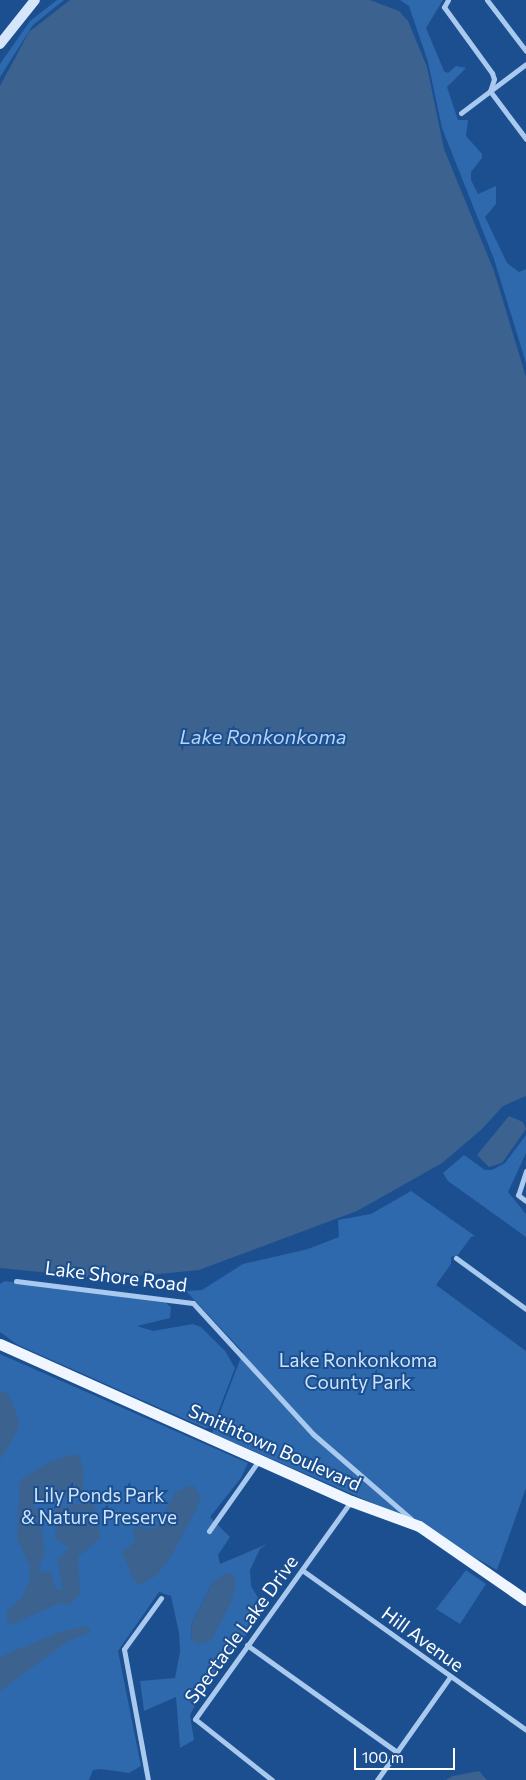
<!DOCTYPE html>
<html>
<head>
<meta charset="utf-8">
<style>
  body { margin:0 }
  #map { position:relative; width:526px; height:1780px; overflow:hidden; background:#1b4f8f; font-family:Commissioner,sans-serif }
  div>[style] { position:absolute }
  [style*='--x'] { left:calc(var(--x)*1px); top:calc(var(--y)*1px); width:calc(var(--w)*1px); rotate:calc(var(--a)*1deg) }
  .green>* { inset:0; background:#2e69ad }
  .water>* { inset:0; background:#3c6290 }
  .street>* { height:5px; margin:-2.5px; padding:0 2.5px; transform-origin:2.5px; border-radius:2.5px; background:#a9c9ee }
  .secondary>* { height:10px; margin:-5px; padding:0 5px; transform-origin:5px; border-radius:5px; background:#d6e6fa }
  .primary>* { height:11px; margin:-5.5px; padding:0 5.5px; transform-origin:5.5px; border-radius:5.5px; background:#f0f6ff }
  span { translate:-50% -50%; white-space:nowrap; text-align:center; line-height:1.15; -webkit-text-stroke:4px #1b4f8f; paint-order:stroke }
  .street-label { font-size:19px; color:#fff }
  .park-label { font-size:19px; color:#cfe3fa }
  .water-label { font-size:20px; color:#b5d3f5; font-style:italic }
  .scale { position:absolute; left:354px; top:1748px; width:101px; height:22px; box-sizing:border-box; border:2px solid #fff; border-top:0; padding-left:6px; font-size:15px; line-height:18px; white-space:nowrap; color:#fff; -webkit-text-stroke:4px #1b4f8f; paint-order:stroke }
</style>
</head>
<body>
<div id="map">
  <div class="green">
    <i style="clip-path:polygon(57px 0,64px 0,33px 25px,0 77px,0 64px,30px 21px)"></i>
    <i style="clip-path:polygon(400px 0,443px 0,426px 28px,444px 71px,448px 73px,456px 66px,466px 68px,447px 87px,458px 120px,468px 120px,466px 136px,482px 154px,482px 158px,471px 172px,471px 180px,478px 194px,496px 186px,496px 204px,485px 217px,507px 263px,519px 272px,526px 269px,526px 363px,494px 259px,442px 128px,428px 62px,409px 6px)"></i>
    <i style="clip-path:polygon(526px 1135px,526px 1153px,508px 1192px,526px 1214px,526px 1237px,448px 1181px,443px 1173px,464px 1155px,485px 1170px,492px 1170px,505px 1163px)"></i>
    <i style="clip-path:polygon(411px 1191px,475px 1236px,471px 1237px,458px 1255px,451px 1257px,451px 1264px,436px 1285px,526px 1351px,526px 1488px,497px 1570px,400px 1515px,212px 1433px,243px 1352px,186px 1291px,202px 1290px,243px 1264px,308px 1249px,339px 1237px,338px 1220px,371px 1214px)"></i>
    <i style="clip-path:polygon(5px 1281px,166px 1303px,171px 1307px,170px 1318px,137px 1326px,153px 1331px,193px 1324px,201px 1327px,225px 1351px,235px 1368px,212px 1428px,205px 1428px,18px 1345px,0 1332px,0 1284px)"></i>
    <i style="clip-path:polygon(evenodd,0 1354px,248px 1463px,241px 1478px,210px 1517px,230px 1537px,218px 1555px,220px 1564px,267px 1544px,260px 1549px,250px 1570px,251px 1586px,265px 1609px,199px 1698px,190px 1715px,194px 1740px,180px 1748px,176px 1697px,144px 1711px,140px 1681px,175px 1678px,180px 1652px,179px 1633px,171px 1596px,159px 1592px,118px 1651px,141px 1766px,129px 1773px,101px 1769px,93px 1770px,89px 1780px,0 1780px,0 1354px,212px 1583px,192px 1640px,191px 1625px,212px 1583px)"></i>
    <i style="clip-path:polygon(466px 1570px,486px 1584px,460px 1624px,436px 1609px)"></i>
  </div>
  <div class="water">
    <i style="clip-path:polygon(70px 0,370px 0,399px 11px,408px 21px,427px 67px,444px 149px,494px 271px,526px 377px,526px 1096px,503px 1106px,482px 1129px,442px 1163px,357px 1211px,199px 1270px,109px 1279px,0 1268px,0 86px,29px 32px)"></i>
    <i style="clip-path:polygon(509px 1116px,523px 1122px,526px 1129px,502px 1163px,489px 1167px,477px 1155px)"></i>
    <i style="clip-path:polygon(0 1392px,8px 1393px,18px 1417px,18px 1430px,0 1460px)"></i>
    <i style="clip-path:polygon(75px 1454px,80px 1457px,84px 1474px,82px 1492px,32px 1505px,39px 1511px,45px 1553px,38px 1570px,43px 1573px,50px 1570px,57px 1590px,63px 1589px,57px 1560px,69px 1548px,56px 1539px,54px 1509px,89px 1502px,94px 1504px,101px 1538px,78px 1557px,80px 1593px,73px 1602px,69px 1605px,60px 1603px,11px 1625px,7px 1623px,7px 1611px,22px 1598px,30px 1578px,30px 1566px,17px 1539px,20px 1480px,49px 1462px)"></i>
    <i style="clip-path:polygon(193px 1485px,201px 1497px,196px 1510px,169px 1560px,156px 1576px,139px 1585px,133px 1579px,122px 1552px,135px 1542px,133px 1529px,137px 1526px,155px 1529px,176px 1491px)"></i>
    <i style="clip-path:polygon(232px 1573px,236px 1583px,232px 1600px,211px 1641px,199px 1644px,192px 1640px,191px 1625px,212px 1583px,225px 1574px)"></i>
    <i style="clip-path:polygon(87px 1626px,91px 1632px,67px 1642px,0 1691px,0 1657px,62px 1631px)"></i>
    <i style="clip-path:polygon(479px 1771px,487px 1780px,446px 1780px,453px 1776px)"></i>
  </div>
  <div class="street">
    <i style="--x:448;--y:0;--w:8;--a:120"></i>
    <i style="--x:444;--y:7;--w:82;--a:54"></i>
    <i style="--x:492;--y:73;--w:6;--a:72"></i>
    <i style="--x:494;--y:79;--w:13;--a:108"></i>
    <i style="--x:490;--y:91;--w:60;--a:53.1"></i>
    <i style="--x:487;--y:0;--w:64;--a:52.6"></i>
    <i style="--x:461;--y:113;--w:81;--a:-37"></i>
    <i style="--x:526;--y:1171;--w:25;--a:108"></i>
    <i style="--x:518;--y:1195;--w:10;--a:37"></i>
    <i style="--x:456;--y:1258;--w:87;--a:36.1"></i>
    <i style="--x:16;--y:1281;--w:178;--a:7.1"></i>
    <i style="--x:193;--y:1303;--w:178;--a:47.5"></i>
    <i style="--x:313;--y:1434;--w:130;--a:40.9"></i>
    <i style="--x:209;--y:1531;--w:87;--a:-54.8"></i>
    <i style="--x:302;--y:1570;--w:275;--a:35.5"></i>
    <i style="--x:247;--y:1645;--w:184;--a:35.5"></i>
    <i style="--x:148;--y:1780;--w:133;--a:-100.4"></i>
    <i style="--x:124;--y:1649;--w:63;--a:-54"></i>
    <i style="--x:272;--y:1780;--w:98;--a:-141.6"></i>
    <i style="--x:195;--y:1719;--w:268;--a:-54.4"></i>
    <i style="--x:377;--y:1780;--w:126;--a:-54.7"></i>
  </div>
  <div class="secondary">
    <i style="--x:0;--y:44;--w:56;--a:-51.5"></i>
  </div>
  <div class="primary">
    <i style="--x:0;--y:1344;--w:385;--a:24.1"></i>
    <i style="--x:351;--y:1501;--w:72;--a:20.2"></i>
    <i style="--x:419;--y:1526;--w:130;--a:34.7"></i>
  </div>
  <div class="street-label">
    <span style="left:116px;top:1276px;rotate:7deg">Lake Shore Road</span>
    <span style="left:275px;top:1447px;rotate:24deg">Smithtown Boulevard</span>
    <span style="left:241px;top:1629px;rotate:-54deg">Spectacle Lake Drive</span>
    <span style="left:423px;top:1639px;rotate:36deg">Hill Avenue</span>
  </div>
  <div class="park-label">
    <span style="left:358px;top:1371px">Lake Ronkonkoma<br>County Park</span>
    <span style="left:99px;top:1506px">Lily Ponds Park<br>&amp; Nature Preserve</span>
  </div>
  <div class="water-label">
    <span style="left:263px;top:736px">Lake Ronkonkoma</span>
  </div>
  <div class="scale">100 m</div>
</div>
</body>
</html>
